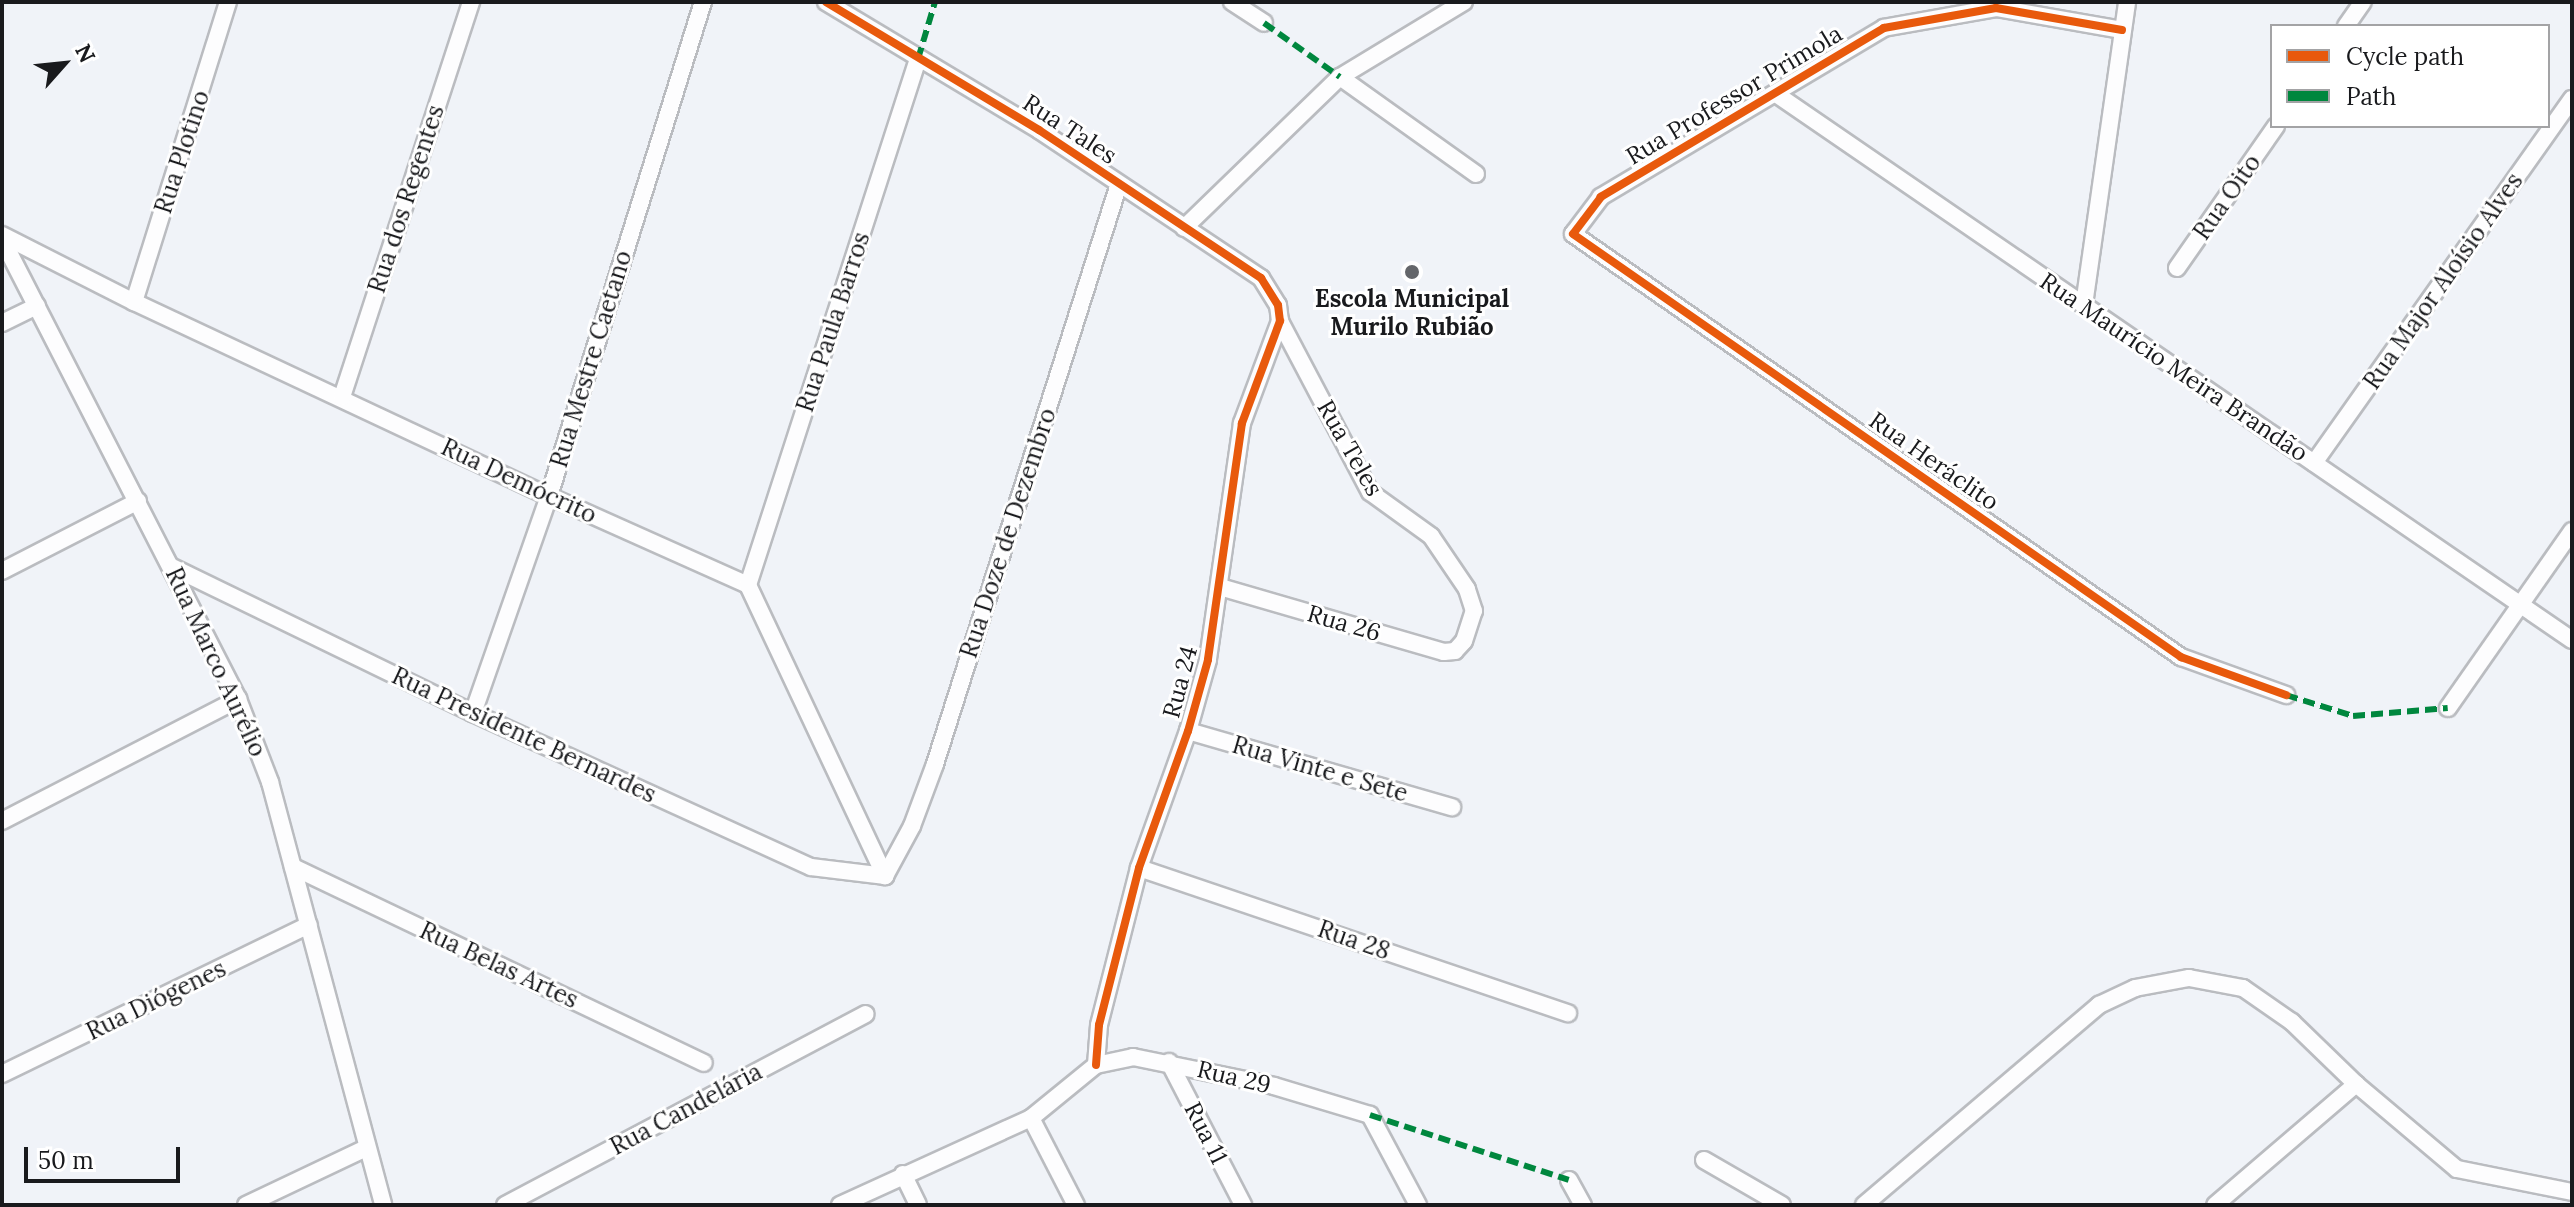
<!DOCTYPE html>
<html>
<head>
<meta charset="utf-8">
<style>
  body { margin:0 }
  #map { position:relative; width:2574px; height:1207px; overflow:hidden; background:#f0f3f8; font-family:Lora,serif }
  div>[style] { position:absolute }
  [style*='--x'] { left:calc(var(--x)*1px); top:calc(var(--y)*1px); width:calc(var(--w)*1px); rotate:calc(var(--a)*1deg) }
  .roads { filter:drop-shadow(2px 0 #babcc0) drop-shadow(-2px 0 #babcc0) drop-shadow(0 2px #babcc0) drop-shadow(0 -2px #babcc0) }
  .minor>* { height:16px; margin:-8px; padding:0 8px; transform-origin:8px; border-radius:8px; background:#fdfdfe }
  .quiet>* { height:6px; margin-top:-3px; transform-origin:0; background:repeating-linear-gradient(90deg,#00873e 0 12px,transparent 0 18px) }
  .cycleway>* { height:8px; margin:-4px; padding:0 4px; transform-origin:4px; border-radius:4px; background:#e8590c }
  .dots>* { width:22px; height:22px; translate:-50% -50%; box-sizing:border-box; border:4px solid #fff; border-radius:50% }
  span { translate:-50% -50%; white-space:nowrap; text-align:center; line-height:1.15; -webkit-text-stroke:6px #fff; paint-order:stroke }
  .street-label { font-size:24px; color:#191a1d }
  .poi-label { font-size:24px; color:#191a1d; font-weight:700 }
  .frame { position:absolute; inset:0; border:4px solid #191a1d; pointer-events:none }
  .legend { position:absolute; left:2270px; top:24px; width:280px; height:104px; box-sizing:border-box; background:#fff; border:2px solid #a3a3a5; margin:0; padding:10px 14px; list-style:none; font-size:24px; color:#191a1d }
  .legend li { display:flex; align-items:center; gap:16px; height:40px }
  .legend b { width:40px; border:2px solid #a3a3a5 }
  .north { position:absolute; left:24px; top:24px; width:80px; height:80px; -webkit-text-stroke:6px #fff; paint-order:stroke; rotate:63deg; font-size:22px; font-weight:700; line-height:32px; text-align:center; color:#191a1d }
  .north::after { content:''; display:block; margin:auto; width:28px; height:36px; background:#191a1d; clip-path:polygon(50% 0,100% 100%,50% 72%,0 100%) }
  .scale { position:absolute; left:24px; top:1147px; width:156px; height:36px; box-sizing:border-box; border:4px solid #191a1d; border-top:0; padding-left:10px; font-size:24px; line-height:28px; white-space:nowrap; color:#191a1d; -webkit-text-stroke:6px #fff; paint-order:stroke }
</style>
</head>
<body>
<div id="map">
  <div class="roads">
    <div class="minor">
      <i style="--x:826;--y:2;--w:249;--a:31"></i>
      <i style="--x:1039;--y:130;--w:267;--a:33.7"></i>
      <i style="--x:1261;--y:278;--w:32;--a:58"></i>
      <i style="--x:1278;--y:305;--w:16;--a:83"></i>
      <i style="--x:1280;--y:321;--w:109;--a:110.4"></i>
      <i style="--x:1242;--y:423;--w:239;--a:98.2"></i>
      <i style="--x:1208;--y:660;--w:74;--a:105.7"></i>
      <i style="--x:1188;--y:731;--w:145;--a:109.7"></i>
      <i style="--x:1139;--y:868;--w:162;--a:104.3"></i>
      <i style="--x:1099;--y:1025;--w:40;--a:94.3"></i>
      <i style="--x:1232;--y:2;--w:38;--a:33"></i>
      <i style="--x:2346;--y:26;--w:29;--a:-55"></i>
      <i style="--x:2122;--y:30;--w:128;--a:-170.1"></i>
      <i style="--x:1996;--y:8;--w:114;--a:169.9"></i>
      <i style="--x:1884;--y:28;--w:330;--a:149.2"></i>
      <i style="--x:1601;--y:197;--w:46;--a:127.1"></i>
      <i style="--x:1573;--y:234;--w:741;--a:34.83"></i>
      <i style="--x:2181;--y:657;--w:112;--a:19.9"></i>
      <i style="--x:1340;--y:77;--w:167;--a:35.5"></i>
      <i style="--x:1776;--y:94;--w:965;--a:34.45"></i>
      <i style="--x:1184;--y:228;--w:217;--a:-44.1"></i>
      <i style="--x:1340;--y:77;--w:145;--a:-31.2"></i>
      <i style="--x:2;--y:235;--w:148;--a:26.9"></i>
      <i style="--x:134;--y:302;--w:458;--a:25.1"></i>
      <i style="--x:549;--y:496;--w:218;--a:24.1"></i>
      <i style="--x:748;--y:585;--w:322;--a:64.8"></i>
      <i style="--x:2;--y:239;--w:517;--a:62.84"></i>
      <i style="--x:238;--y:699;--w:89;--a:68.9"></i>
      <i style="--x:270;--y:782;--w:438;--a:75"></i>
      <i style="--x:2177;--y:268;--w:173;--a:-55.1"></i>
      <i style="--x:134;--y:302;--w:314;--a:-72.6"></i>
      <i style="--x:2084;--y:305;--w:306;--a:-81.9"></i>
      <i style="--x:2;--y:323;--w:39;--a:-26"></i>
      <i style="--x:342;--y:397;--w:416;--a:-71.9"></i>
      <i style="--x:2314;--y:463;--w:446;--a:-54.7"></i>
      <i style="--x:172;--y:567;--w:335;--a:25.9"></i>
      <i style="--x:473;--y:713;--w:371;--a:24.5"></i>
      <i style="--x:811;--y:867;--w:75;--a:6.9"></i>
      <i style="--x:2;--y:571;--w:153;--a:-27.2"></i>
      <i style="--x:748;--y:585;--w:553;--a:-72.09"></i>
      <i style="--x:1220;--y:587;--w:233;--a:16.2"></i>
      <i style="--x:1444;--y:652;--w:11;--a:-5"></i>
      <i style="--x:1455;--y:651;--w:13;--a:-48"></i>
      <i style="--x:1464;--y:641;--w:32;--a:-72"></i>
      <i style="--x:1474;--y:611;--w:23;--a:-108"></i>
      <i style="--x:1467;--y:589;--w:64;--a:-124.2"></i>
      <i style="--x:1431;--y:536;--w:75;--a:-144.2"></i>
      <i style="--x:1370;--y:492;--w:193;--a:-117.8"></i>
      <i style="--x:2448;--y:708;--w:216;--a:-55"></i>
      <i style="--x:473;--y:713;--w:230;--a:-70.7"></i>
      <i style="--x:549;--y:496;--w:517;--a:-72.69"></i>
      <i style="--x:1188;--y:731;--w:275;--a:16.1"></i>
      <i style="--x:2;--y:821;--w:266;--a:-27.3"></i>
      <i style="--x:293;--y:867;--w:455;--a:25.5"></i>
      <i style="--x:1139;--y:868;--w:453;--a:18.7"></i>
      <i style="--x:885;--y:876;--w:57;--a:-61.6"></i>
      <i style="--x:912;--y:826;--w:66;--a:-69.6"></i>
      <i style="--x:935;--y:764;--w:608;--a:-72.4"></i>
      <i style="--x:1169;--y:1062;--w:161;--a:62.6"></i>
      <i style="--x:2;--y:1074;--w:341;--a:-25.9"></i>
      <i style="--x:1031;--y:1118;--w:98;--a:62.7"></i>
      <i style="--x:1704;--y:1160;--w:90;--a:30"></i>
      <i style="--x:903;--y:1174;--w:34;--a:64"></i>
      <i style="--x:1569;--y:1180;--w:29;--a:61"></i>
      <i style="--x:246;--y:1205;--w:133;--a:-25.4"></i>
      <i style="--x:505;--y:1205;--w:408;--a:-27.9"></i>
      <i style="--x:840;--y:1205;--w:210;--a:-24.5"></i>
      <i style="--x:1031;--y:1118;--w:84;--a:-39.2"></i>
      <i style="--x:1096;--y:1065;--w:38;--a:-12"></i>
      <i style="--x:1133;--y:1057;--w:144;--a:11.6"></i>
      <i style="--x:1274;--y:1086;--w:100;--a:16.8"></i>
      <i style="--x:1370;--y:1115;--w:102;--a:61.9"></i>
      <i style="--x:1864;--y:1205;--w:309;--a:-40.4"></i>
      <i style="--x:2099;--y:1005;--w:40;--a:-25"></i>
      <i style="--x:2135;--y:988;--w:55;--a:-10.5"></i>
      <i style="--x:2189;--y:978;--w:55;--a:10.5"></i>
      <i style="--x:2243;--y:988;--w:60;--a:34.8"></i>
      <i style="--x:2292;--y:1022;--w:89;--a:44.1"></i>
      <i style="--x:2356;--y:1084;--w:132;--a:40.1"></i>
      <i style="--x:2457;--y:1169;--w:117;--a:11.3"></i>
      <i style="--x:2215;--y:1205;--w:186;--a:-40.6"></i>
    </div>
  </div>
  <div class="quiet">
    <i style="--x:1264;--y:23;--w:93;--a:35.4"></i>
    <i style="--x:918;--y:59;--w:59;--a:-73.4"></i>
    <i style="--x:2286;--y:695;--w:70;--a:17.4"></i>
    <i style="--x:2353;--y:716;--w:95;--a:-4.8"></i>
    <i style="--x:1370;--y:1115;--w:209;--a:18.1"></i>
  </div>
  <div class="cycleway">
    <i style="--x:826;--y:2;--w:249;--a:31"></i>
    <i style="--x:1039;--y:130;--w:267;--a:33.7"></i>
    <i style="--x:1261;--y:278;--w:32;--a:58"></i>
    <i style="--x:1278;--y:305;--w:16;--a:83"></i>
    <i style="--x:1280;--y:321;--w:109;--a:110.4"></i>
    <i style="--x:1242;--y:423;--w:239;--a:98.2"></i>
    <i style="--x:1208;--y:660;--w:74;--a:105.7"></i>
    <i style="--x:1188;--y:731;--w:145;--a:109.7"></i>
    <i style="--x:1139;--y:868;--w:162;--a:104.3"></i>
    <i style="--x:1099;--y:1025;--w:40;--a:94.3"></i>
    <i style="--x:2122;--y:30;--w:128;--a:-170.1"></i>
    <i style="--x:1996;--y:8;--w:114;--a:169.9"></i>
    <i style="--x:1884;--y:28;--w:330;--a:149.2"></i>
    <i style="--x:1601;--y:197;--w:46;--a:127.1"></i>
    <i style="--x:1573;--y:234;--w:741;--a:34.83"></i>
    <i style="--x:2181;--y:657;--w:112;--a:19.9"></i>
  </div>
  <div class="dots">
    <i style="left:1412px;top:272px;background:#64666a"></i>
  </div>
  <div class="street-label">
    <span style="left:1734px;top:95px;rotate:-31deg">Rua Professor Primola</span>
    <span style="left:1070px;top:129px;rotate:33deg">Rua Tales</span>
    <span style="left:182px;top:152px;rotate:-72deg">Rua Plotino</span>
    <span style="left:2227px;top:197px;rotate:-55deg">Rua Oito</span>
    <span style="left:406px;top:199px;rotate:-72deg">Rua dos Regentes</span>
    <span style="left:2443px;top:281px;rotate:-55deg">Rua Major Aloísio Alves</span>
    <span style="left:833px;top:322px;rotate:-72deg">Rua Paula Barros</span>
    <span style="left:591px;top:359px;rotate:-73deg">Rua Mestre Caetano</span>
    <span style="left:2174px;top:367px;rotate:34deg">Rua Maurício Meira Brandão</span>
    <span style="left:1350px;top:448px;rotate:60deg">Rua Teles</span>
    <span style="left:1934px;top:461px;rotate:35deg">Rua Heráclito</span>
    <span style="left:519px;top:481px;rotate:25deg">Rua Demócrito</span>
    <span style="left:1008px;top:533px;rotate:-72deg">Rua Doze de Dezembro</span>
    <span style="left:1344px;top:623px;rotate:16deg">Rua 26</span>
    <span style="left:216px;top:662px;rotate:65deg">Rua Marco Aurélio</span>
    <span style="left:1180px;top:682px;rotate:-75deg">Rua 24</span>
    <span style="left:524px;top:735px;rotate:25deg">Rua Presidente Bernardes</span>
    <span style="left:1320px;top:769px;rotate:16deg">Rua Vinte e Sete</span>
    <span style="left:1354px;top:940px;rotate:19deg">Rua 28</span>
    <span style="left:499px;top:965px;rotate:25deg">Rua Belas Artes</span>
    <span style="left:156px;top:1000px;rotate:-26deg">Rua Diógenes</span>
    <span style="left:1234px;top:1077px;rotate:13deg">Rua 29</span>
    <span style="left:686px;top:1109px;rotate:-28deg">Rua Candelária</span>
    <span style="left:1206px;top:1133px;rotate:63deg">Rua 11</span>
  </div>
  <div class="poi-label">
    <span style="left:1412px;top:313px">Escola Municipal<br>Murilo Rubião</span>
  </div>
  <div class="frame"></div>
  <ul class="legend">
  <li><b style="height:10px;background:#e8590c"></b>Cycle path</li>
  <li><b style="height:10px;background:#00873e"></b>Path</li>
  </ul>
  <div class="north">N</div>
  <div class="scale">50 m</div>
</div>
</body>
</html>
